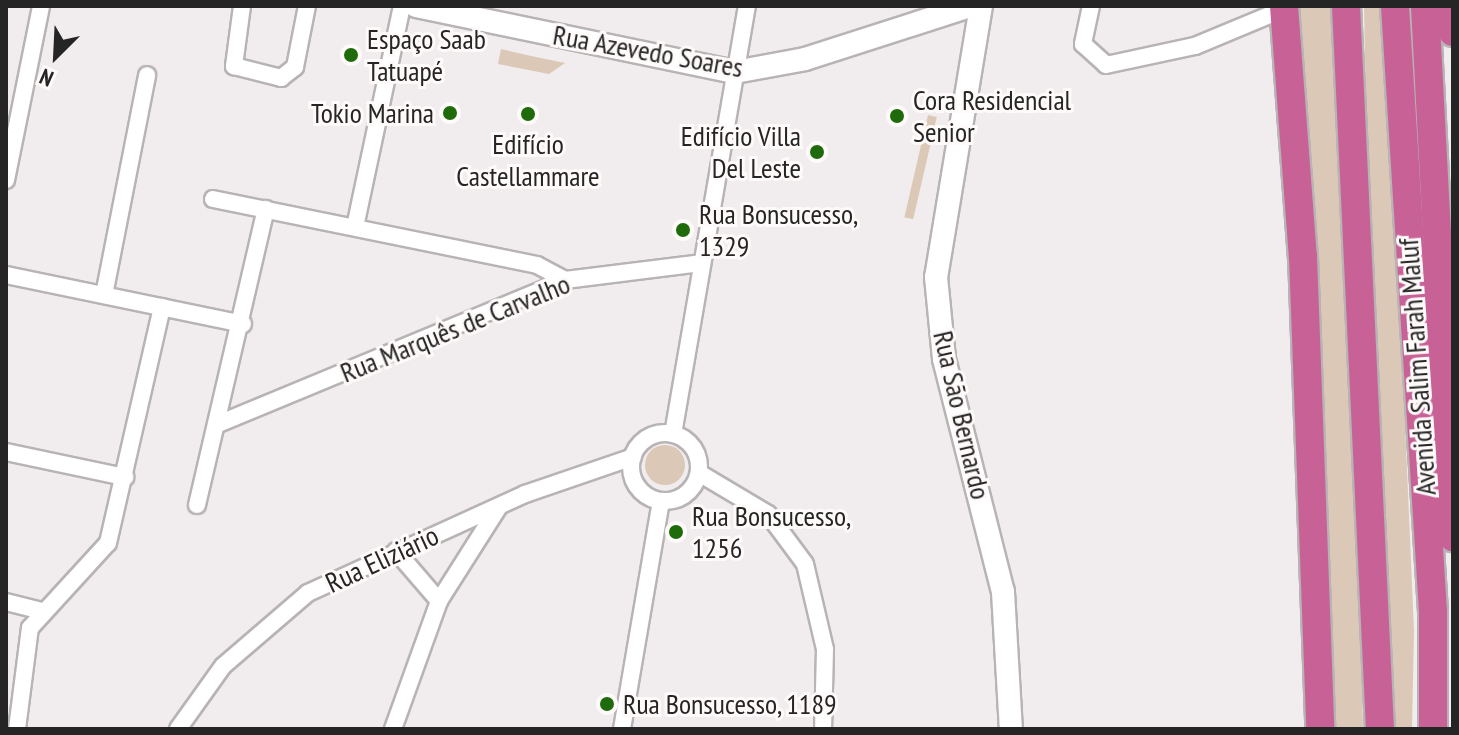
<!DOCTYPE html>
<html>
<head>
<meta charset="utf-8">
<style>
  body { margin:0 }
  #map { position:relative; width:1459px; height:735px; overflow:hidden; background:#f1eced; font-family:"PT Sans Narrow",sans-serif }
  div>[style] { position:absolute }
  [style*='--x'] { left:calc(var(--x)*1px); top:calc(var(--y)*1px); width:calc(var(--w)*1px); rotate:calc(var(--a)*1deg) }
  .green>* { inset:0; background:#dcc8b6; transform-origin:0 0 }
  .round { border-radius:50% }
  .roads { filter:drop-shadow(2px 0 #b8b3b4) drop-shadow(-2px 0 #b8b3b4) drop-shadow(0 2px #b8b3b4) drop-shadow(0 -2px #b8b3b4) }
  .street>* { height:16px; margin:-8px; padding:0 8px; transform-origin:8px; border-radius:8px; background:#fff }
  .street>.ring { margin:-8px; padding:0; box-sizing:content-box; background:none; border:16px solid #fff; border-radius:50% }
  .secondary>* { height:22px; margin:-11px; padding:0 11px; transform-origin:11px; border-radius:11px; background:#fff }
  .highway>* { height:28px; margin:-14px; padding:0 14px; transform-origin:14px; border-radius:14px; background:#c86296 }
  .dots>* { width:22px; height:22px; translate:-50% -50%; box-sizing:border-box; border:4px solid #fefafa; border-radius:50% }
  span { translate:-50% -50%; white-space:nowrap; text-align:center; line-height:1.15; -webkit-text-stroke:6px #fefafa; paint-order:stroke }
  .poi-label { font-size:28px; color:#262525 }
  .left { translate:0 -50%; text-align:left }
  .right { translate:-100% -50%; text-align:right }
  .street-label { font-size:28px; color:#262525 }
  .frame { position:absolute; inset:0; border:8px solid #262525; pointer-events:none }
  .north { position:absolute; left:16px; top:16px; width:80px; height:80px; -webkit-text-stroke:6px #fefafa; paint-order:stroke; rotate:204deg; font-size:22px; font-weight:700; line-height:32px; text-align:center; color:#262525 }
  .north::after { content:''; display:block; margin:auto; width:28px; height:36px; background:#262525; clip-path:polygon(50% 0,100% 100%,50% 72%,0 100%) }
</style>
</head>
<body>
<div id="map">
  <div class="green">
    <i style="clip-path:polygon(1296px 6px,1332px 6px,1355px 343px,1363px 729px,1333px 729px,1307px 122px)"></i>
    <i style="clip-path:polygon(1364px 6px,1387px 6px,1414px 631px,1412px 729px,1387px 729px,1391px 636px,1369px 268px)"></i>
    <i style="clip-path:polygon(501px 49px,531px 56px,565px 63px,549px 74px,498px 64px)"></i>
    <i style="left:928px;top:115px;width:9px;height:105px;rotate:13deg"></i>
    <i class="round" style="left:645px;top:445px;width:40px;height:40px"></i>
  </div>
  <div class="roads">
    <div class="street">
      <i style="--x:242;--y:6;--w:61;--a:97.6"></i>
      <i style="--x:234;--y:66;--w:49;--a:14.3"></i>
      <i style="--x:281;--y:78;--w:18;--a:-38"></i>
      <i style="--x:295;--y:67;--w:62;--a:-78.9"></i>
      <i style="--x:1091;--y:6;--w:39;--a:102"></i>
      <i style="--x:1083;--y:44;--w:31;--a:42"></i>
      <i style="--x:1106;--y:65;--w:91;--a:-12.1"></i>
      <i style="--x:1195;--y:46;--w:96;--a:-22.6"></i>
      <i style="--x:6;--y:180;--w:177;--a:-78.6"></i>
      <i style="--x:213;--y:199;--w:331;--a:11.5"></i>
      <i style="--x:537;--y:265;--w:32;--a:28"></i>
      <i style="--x:355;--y:227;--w:226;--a:-78"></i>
      <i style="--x:6;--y:275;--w:242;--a:11.7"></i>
      <i style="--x:104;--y:295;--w:224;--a:-78.9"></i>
      <i style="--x:218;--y:424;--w:376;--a:-22.5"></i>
      <i style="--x:565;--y:280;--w:137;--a:-7.1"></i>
      <i class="ring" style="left:631px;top:433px;width:52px;height:52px"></i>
      <i style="--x:673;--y:434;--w:434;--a:-80.2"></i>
      <i style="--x:6;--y:452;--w:122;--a:11.9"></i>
      <i style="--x:699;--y:473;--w:80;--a:30.7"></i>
      <i style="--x:768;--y:514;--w:62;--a:53.5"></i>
      <i style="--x:805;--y:564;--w:87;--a:76.8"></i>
      <i style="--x:825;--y:649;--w:80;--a:91.4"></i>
      <i style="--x:197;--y:505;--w:304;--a:-76.9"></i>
      <i style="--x:396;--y:551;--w:66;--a:49.3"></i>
      <i style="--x:6;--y:602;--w:37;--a:14"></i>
      <i style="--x:17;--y:729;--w:102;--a:-82.7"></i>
      <i style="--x:30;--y:628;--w:115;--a:-47.5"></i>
      <i style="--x:108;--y:543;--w:242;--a:-77.1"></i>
      <i style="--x:178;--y:729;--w:77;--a:-54.5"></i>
      <i style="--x:223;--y:666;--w:112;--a:-40.7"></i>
      <i style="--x:308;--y:593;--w:239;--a:-24.5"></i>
      <i style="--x:525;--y:494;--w:114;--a:-18.9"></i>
      <i style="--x:393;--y:729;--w:136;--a:-70.2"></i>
      <i style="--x:439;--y:601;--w:110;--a:-57.6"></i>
      <i style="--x:622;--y:729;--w:231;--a:-80.3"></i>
    </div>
    <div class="secondary">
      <i style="--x:416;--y:6;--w:326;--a:11.7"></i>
      <i style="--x:735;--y:72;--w:71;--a:-10.5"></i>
      <i style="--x:805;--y:59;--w:173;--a:-17.8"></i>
      <i style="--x:981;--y:6;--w:275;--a:99.4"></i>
      <i style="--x:936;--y:277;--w:82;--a:84.4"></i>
      <i style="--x:944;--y:359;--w:240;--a:75.8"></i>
      <i style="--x:1003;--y:592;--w:137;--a:86.7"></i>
    </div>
    <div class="highway">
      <i style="--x:1284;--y:6;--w:251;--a:85.7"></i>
      <i style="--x:1303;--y:256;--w:473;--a:87.9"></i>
      <i style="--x:1346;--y:6;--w:724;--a:87.31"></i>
      <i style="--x:1395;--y:6;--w:607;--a:86.41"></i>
      <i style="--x:1433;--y:612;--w:117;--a:90"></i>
      <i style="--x:1425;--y:6;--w:532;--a:86.98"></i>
      <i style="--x:1451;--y:6;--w:26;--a:86"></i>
    </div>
  </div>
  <div class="dots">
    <i style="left:351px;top:55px;background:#1f6b0b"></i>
    <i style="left:450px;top:113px;background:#1f6b0b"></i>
    <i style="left:528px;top:114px;background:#1f6b0b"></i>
    <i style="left:897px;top:116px;background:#1f6b0b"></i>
    <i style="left:817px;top:152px;background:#1f6b0b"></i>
    <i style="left:683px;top:230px;background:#1f6b0b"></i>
    <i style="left:676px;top:532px;background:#1f6b0b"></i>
    <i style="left:607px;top:704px;background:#1f6b0b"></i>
  </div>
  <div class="poi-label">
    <span class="left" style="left:367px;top:55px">Espaço Saab<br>Tatuapé</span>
    <span class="left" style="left:913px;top:116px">Cora Residencial<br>Senior</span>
    <span class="right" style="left:434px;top:113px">Tokio Marina</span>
    <span class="right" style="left:801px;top:152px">Edifício Villa<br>Del Leste</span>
    <span style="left:528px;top:160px">Edifício<br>Castellammare</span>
    <span class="left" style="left:699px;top:230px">Rua Bonsucesso,<br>1329</span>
    <span class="left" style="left:692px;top:532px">Rua Bonsucesso,<br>1256</span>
    <span class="left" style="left:623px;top:704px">Rua Bonsucesso, 1189</span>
  </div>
  <div class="street-label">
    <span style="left:648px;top:51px;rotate:10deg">Rua Azevedo Soares</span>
    <span style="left:455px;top:328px;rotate:-22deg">Rua Marquês de Carvalho</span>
    <span style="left:1417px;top:367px;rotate:-94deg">Avenida Salim Farah Maluf</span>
    <span style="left:962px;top:415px;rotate:77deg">Rua São Bernardo</span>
    <span style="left:382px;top:559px;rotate:-25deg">Rua Eliziário</span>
  </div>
  <div class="frame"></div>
  <div class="north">N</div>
</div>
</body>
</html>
